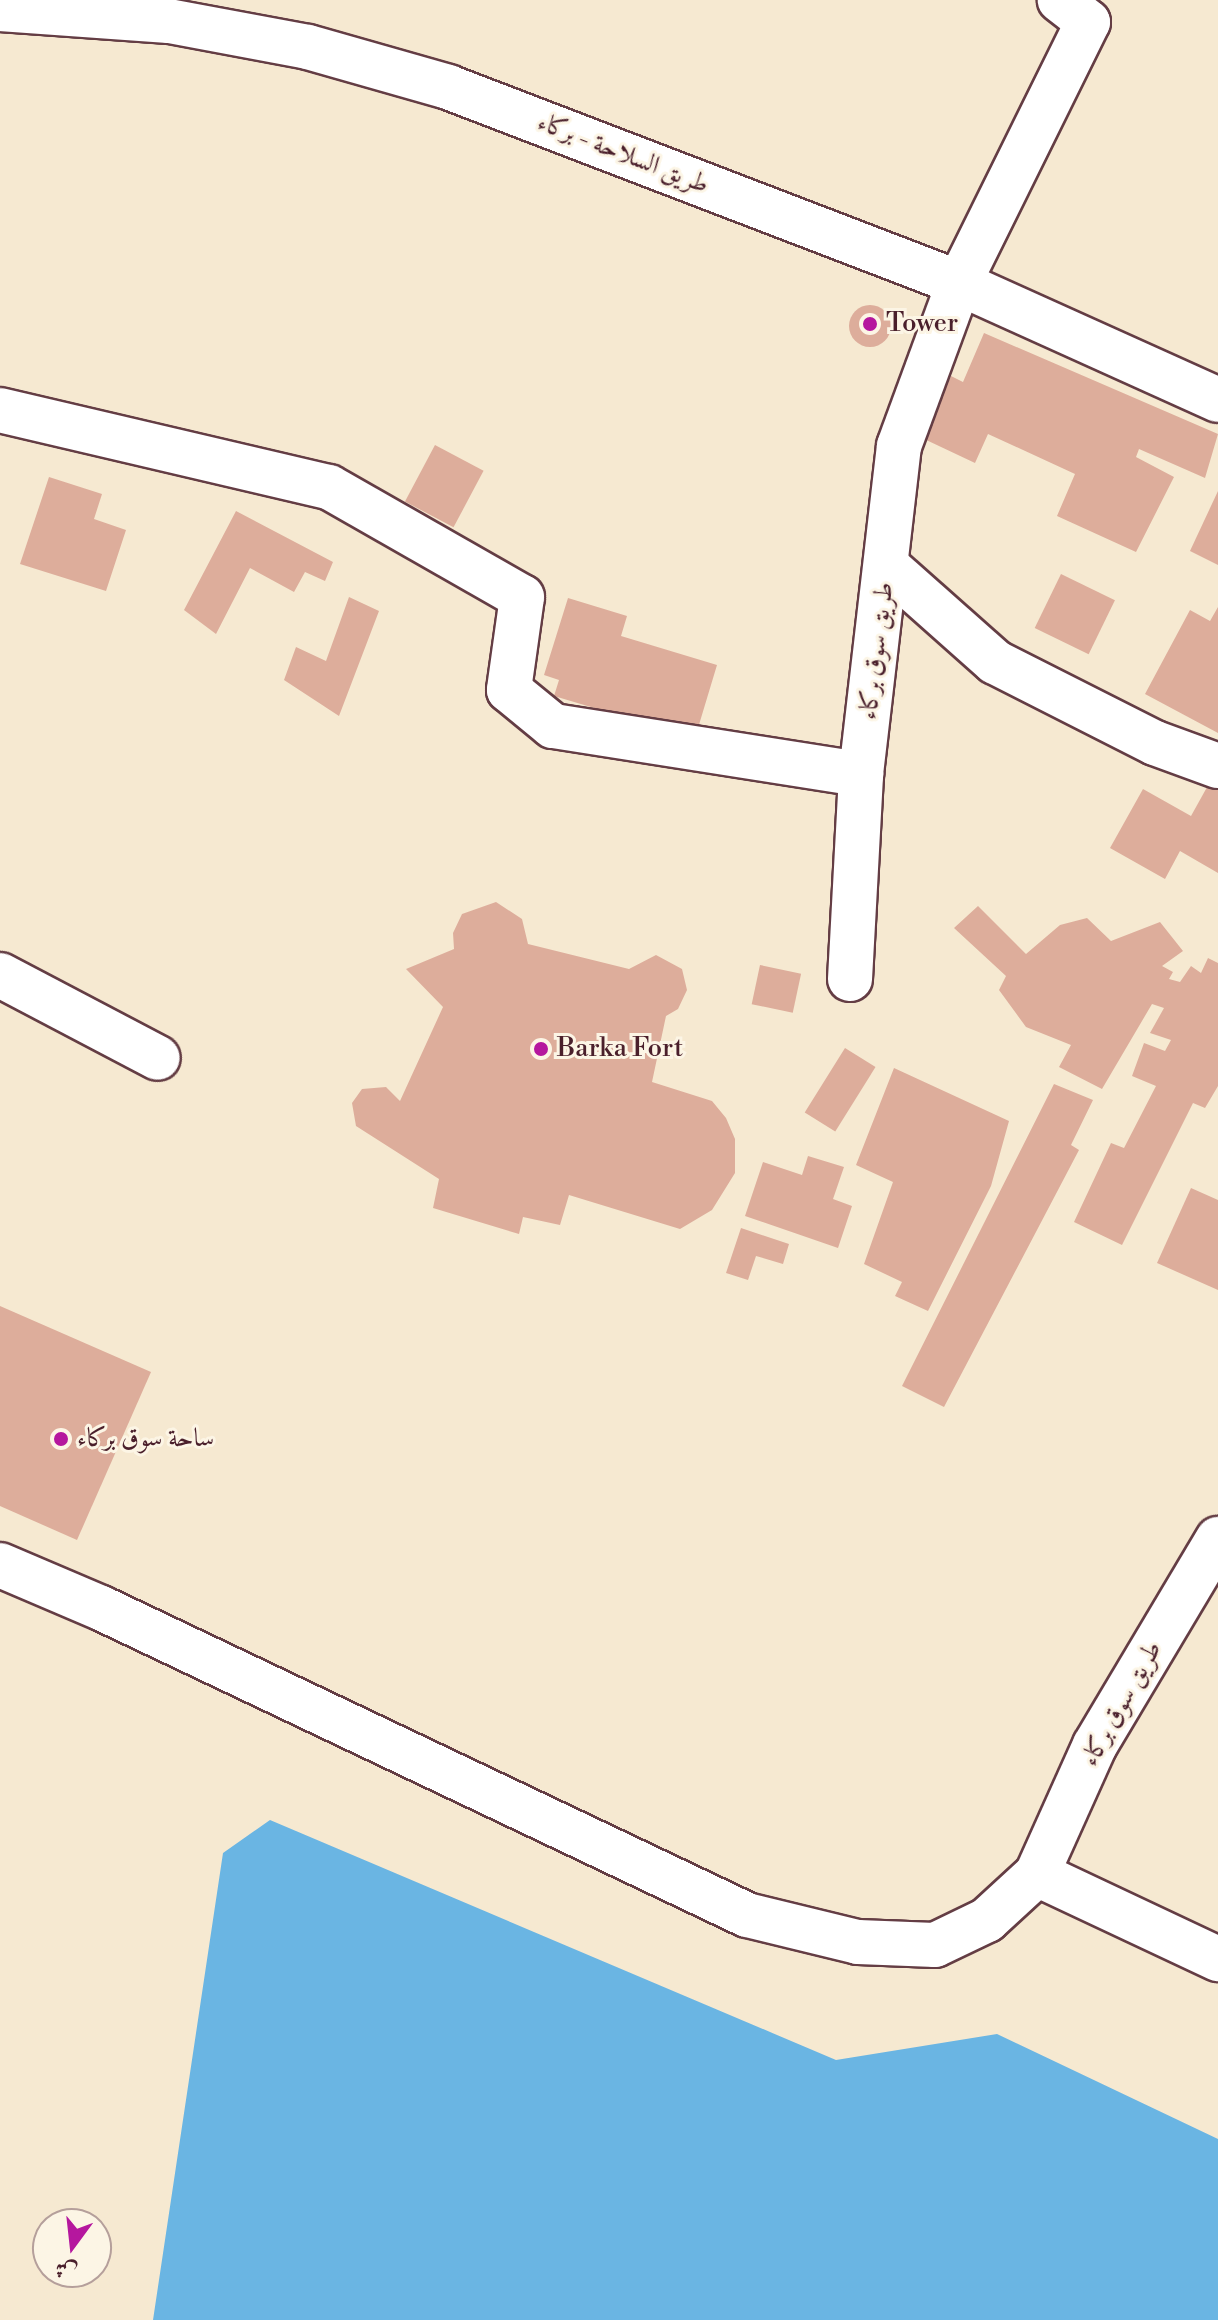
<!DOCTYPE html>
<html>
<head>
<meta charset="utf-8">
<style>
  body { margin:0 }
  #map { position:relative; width:1218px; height:2320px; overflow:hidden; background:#f6e9d1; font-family:"Libre Bodoni",Amiri,serif }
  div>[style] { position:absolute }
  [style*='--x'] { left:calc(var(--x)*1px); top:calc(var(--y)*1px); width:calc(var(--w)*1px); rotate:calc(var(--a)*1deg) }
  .water>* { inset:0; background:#6ab5e3 }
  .building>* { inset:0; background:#ddad9b; transform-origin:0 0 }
  .round { border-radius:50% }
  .roads { filter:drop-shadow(2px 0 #643d44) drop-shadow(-2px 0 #643d44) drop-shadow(0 2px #643d44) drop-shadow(0 -2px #643d44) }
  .minor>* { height:44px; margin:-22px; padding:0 22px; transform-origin:22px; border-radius:22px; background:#fff }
  .tertiary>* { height:44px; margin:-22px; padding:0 22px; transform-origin:22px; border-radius:22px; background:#fff }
  .primary>* { height:44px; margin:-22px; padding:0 22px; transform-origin:22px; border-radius:22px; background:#fff }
  .dots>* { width:22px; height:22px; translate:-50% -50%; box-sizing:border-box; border:4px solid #fcf5e5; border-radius:50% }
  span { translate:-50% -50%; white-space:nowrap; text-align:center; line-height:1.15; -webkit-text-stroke:6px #fcf5e5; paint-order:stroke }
  .street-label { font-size:26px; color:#4a1f2b }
  .poi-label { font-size:26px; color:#4a1f2b }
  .left { translate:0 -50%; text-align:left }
  .north { position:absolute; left:32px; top:2208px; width:80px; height:80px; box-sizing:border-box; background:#fcf5e5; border:2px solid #b59f9b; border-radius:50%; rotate:195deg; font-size:22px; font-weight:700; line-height:32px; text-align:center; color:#4a1f2b }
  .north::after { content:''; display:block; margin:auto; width:28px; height:36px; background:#b5179e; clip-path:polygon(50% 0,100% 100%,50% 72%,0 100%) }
</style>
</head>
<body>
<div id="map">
  <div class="water">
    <i style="clip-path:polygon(270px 1820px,836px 2060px,997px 2034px,1218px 2139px,1218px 2320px,153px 2320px,223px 1853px)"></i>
  </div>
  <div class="building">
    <i class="round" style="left:849px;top:305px;width:42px;height:42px"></i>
    <i style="clip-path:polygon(984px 333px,1218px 434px,1205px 478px,1139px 449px,1136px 457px,1174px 477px,1136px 552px,1057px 516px,1075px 474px,988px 434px,975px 463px,922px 438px,951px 376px,963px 382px)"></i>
    <i style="left:435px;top:445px;width:55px;height:64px;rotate:28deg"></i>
    <i style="clip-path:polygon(49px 477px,102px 494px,94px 519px,126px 530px,106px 591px,20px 564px)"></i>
    <i style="clip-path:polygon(1218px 491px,1218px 565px,1190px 551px)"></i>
    <i style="clip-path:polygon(236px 511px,333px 562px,325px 581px,305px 572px,294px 592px,250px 568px,216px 634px,184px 610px)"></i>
    <i style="left:1061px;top:574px;width:60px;height:60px;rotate:26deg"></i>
    <i style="clip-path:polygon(349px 597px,379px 611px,339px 716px,284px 680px,296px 647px,326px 661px)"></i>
    <i style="clip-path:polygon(568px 598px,627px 616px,621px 636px,717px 665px,695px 738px,554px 696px,559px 680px,544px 675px)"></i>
    <i style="clip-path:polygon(1218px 607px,1218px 733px,1145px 694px,1190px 610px,1210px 621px)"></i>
    <i style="clip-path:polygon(1211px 780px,1218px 784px,1218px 873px,1180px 851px,1165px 879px,1110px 848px,1143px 789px,1191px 816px)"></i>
    <i style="clip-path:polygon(496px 902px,522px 919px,528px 944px,629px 969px,656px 955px,682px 969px,687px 990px,678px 1009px,666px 1016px,652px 1082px,712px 1101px,726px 1118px,735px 1139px,735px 1173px,712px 1210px,680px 1229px,569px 1195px,560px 1225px,523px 1217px,519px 1234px,433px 1208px,439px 1179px,356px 1126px,352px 1103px,362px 1089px,386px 1087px,400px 1101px,443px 1007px,406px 969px,454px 949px,453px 933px,462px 914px)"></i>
    <i style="clip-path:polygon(978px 906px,1026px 954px,1060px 925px,1087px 918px,1111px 941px,1160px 922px,1183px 951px,1162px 966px,1173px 972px,1169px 979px,1180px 982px,1191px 966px,1201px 973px,1208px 958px,1218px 963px,1218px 1086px,1205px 1108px,1193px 1103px,1122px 1245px,1074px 1222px,1111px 1143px,1124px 1148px,1156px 1086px,1132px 1076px,1144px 1043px,1165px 1051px,1171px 1040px,1150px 1033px,1164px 1008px,1152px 1004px,1102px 1089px,1059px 1067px,1071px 1045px,1026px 1027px,999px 990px,1006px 976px,954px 928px)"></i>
    <i style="left:760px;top:965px;width:42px;height:40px;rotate:12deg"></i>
    <i style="left:845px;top:1048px;width:36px;height:76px;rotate:32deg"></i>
    <i style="clip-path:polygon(894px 1068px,1009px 1121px,991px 1186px,928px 1311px,895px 1296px,902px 1282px,864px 1264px,893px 1182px,856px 1165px)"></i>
    <i style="clip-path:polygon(1054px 1084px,1093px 1100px,1071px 1145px,1079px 1150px,944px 1407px,902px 1386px)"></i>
    <i style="clip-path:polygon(808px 1156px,844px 1167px,833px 1199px,852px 1206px,838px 1248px,745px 1216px,763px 1162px,802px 1175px)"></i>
    <i style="clip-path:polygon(1191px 1188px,1218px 1200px,1218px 1290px,1157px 1263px)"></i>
    <i style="clip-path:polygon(741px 1228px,789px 1244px,783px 1264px,756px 1256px,748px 1280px,726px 1273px)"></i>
    <i style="clip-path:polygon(0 1306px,151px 1372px,77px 1540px,0 1506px)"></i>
  </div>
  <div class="roads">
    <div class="minor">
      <i style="--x:0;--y:410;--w:338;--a:13.2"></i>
      <i style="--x:329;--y:487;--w:222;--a:29.7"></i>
      <i style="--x:522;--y:597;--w:94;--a:98"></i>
      <i style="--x:509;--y:690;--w:57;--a:39.3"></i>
      <i style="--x:553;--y:726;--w:312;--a:8.9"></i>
      <i style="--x:888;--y:567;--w:143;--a:41.6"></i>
      <i style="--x:995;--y:662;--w:179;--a:26.9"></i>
      <i style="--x:1155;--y:743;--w:67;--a:20.1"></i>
      <i style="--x:0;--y:975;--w:178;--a:27.7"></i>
      <i style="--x:850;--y:979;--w:205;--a:-86.9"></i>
      <i style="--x:861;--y:774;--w:330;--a:-83.4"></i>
      <i style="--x:899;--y:446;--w:174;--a:-69.8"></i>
      <i style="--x:959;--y:283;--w:291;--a:-63.7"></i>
      <i style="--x:1088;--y:22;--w:36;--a:-142"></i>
    </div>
    <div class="tertiary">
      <i style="--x:0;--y:1565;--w:110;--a:23.1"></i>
      <i style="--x:101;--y:1608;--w:715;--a:25.42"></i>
      <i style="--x:747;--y:1915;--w:114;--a:13.7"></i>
      <i style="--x:858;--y:1942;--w:77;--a:2.2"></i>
      <i style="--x:935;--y:1945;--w:58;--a:-25.7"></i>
      <i style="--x:987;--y:1920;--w:68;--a:-42.6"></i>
      <i style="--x:1037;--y:1874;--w:200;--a:25.2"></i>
      <i style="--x:1037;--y:1874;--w:141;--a:-65.8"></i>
      <i style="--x:1095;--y:1745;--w:240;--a:-59.2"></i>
    </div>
    <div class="primary">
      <i style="--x:0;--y:9;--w:169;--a:4.1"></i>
      <i style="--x:169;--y:21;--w:141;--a:10.6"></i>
      <i style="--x:308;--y:47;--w:146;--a:15.9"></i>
      <i style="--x:448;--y:87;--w:547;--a:20.98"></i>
      <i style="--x:959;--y:283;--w:284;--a:24.3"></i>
    </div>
  </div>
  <div class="dots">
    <i style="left:870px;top:324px;background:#b5179e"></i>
    <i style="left:541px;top:1049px;background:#b5179e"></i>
    <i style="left:61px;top:1439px;background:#b5179e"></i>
  </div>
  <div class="street-label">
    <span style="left:623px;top:154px;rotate:21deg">طريق السلاحة - بركاء</span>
    <span style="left:877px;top:651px;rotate:-83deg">طريق سوق بركاء</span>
    <span style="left:1122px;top:1704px;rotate:-61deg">طريق سوق بركاء</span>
  </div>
  <div class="poi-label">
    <span class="left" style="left:886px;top:324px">Tower</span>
    <span class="left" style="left:557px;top:1049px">Barka Fort</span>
    <span class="left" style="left:77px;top:1439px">ساحة سوق بركاء</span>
  </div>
  <div class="north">ش</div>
</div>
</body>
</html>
